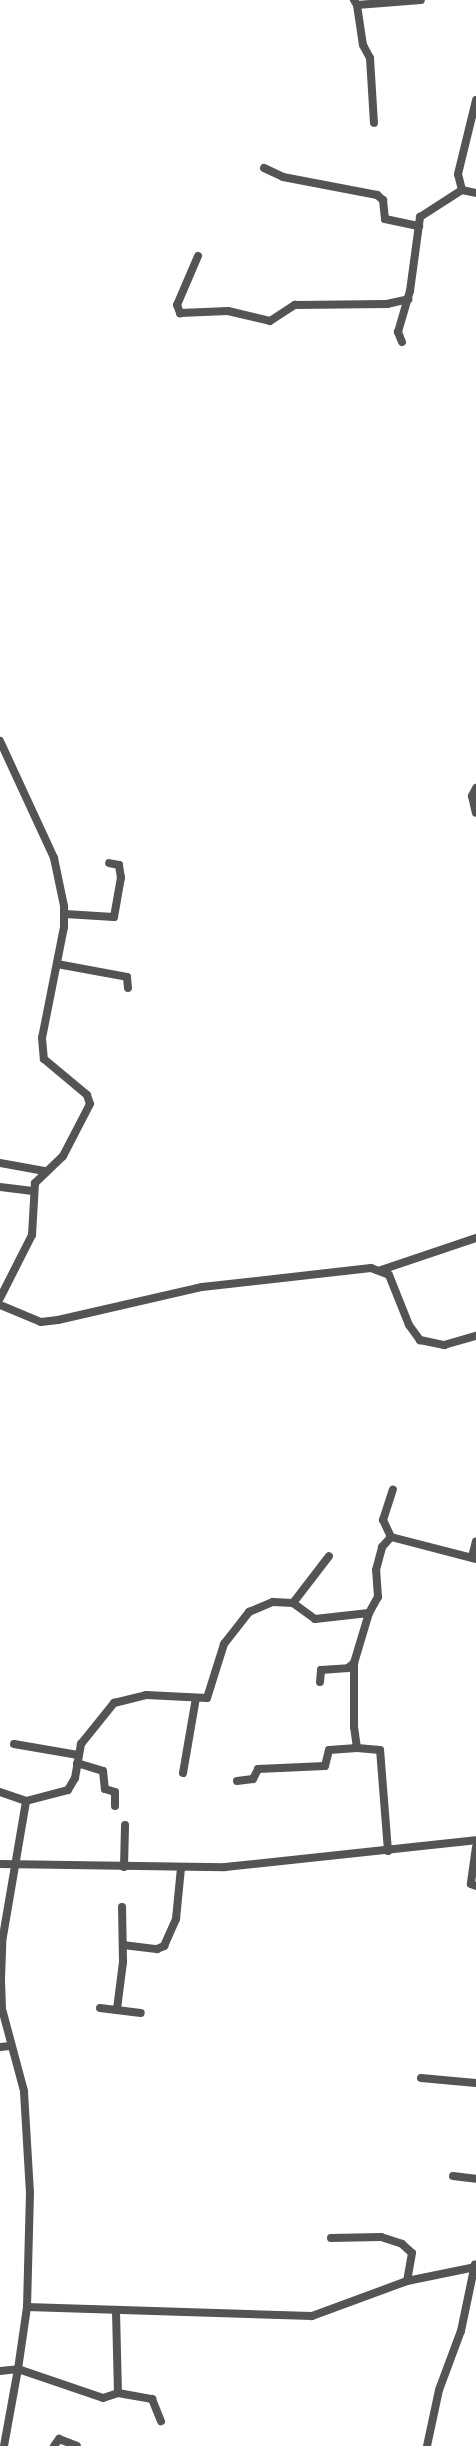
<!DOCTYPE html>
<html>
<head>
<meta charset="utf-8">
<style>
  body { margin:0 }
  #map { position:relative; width:476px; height:2446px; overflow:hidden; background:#fff; font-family:Poppins,sans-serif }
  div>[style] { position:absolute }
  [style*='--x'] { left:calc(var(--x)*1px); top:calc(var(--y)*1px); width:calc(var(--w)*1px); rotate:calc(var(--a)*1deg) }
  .minor>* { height:8px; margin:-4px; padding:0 4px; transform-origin:4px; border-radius:4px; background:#545454 }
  span { translate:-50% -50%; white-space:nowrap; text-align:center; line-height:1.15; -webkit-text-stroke:4.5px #fff; paint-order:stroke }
</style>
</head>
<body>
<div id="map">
  <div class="minor">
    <i style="--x:354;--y:0;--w:6;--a:59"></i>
    <i style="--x:357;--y:5;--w:64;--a:-4.5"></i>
    <i style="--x:357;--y:5;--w:40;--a:81.5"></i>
    <i style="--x:363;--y:45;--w:15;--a:62"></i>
    <i style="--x:370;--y:58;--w:65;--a:86.5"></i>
    <i style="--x:264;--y:168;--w:21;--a:25"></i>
    <i style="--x:283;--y:177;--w:96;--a:10.8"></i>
    <i style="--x:377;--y:195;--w:8;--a:40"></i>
    <i style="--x:383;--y:200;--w:19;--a:84"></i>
    <i style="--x:385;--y:219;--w:35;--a:12"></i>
    <i style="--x:462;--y:190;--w:16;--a:-104"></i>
    <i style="--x:458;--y:174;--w:76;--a:-76.3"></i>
    <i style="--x:198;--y:256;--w:53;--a:113.2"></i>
    <i style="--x:177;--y:305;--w:9;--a:69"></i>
    <i style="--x:180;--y:313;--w:48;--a:-2.4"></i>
    <i style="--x:228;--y:311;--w:43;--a:13.4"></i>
    <i style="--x:270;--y:321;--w:30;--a:-33"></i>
    <i style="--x:295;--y:305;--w:92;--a:-0.6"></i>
    <i style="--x:387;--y:304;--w:22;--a:-13"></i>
    <i style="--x:402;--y:342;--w:11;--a:-112"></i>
    <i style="--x:398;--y:332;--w:43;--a:-73.7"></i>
    <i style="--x:410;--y:291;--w:75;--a:-82.3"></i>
    <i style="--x:420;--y:217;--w:50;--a:-32.7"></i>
    <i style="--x:462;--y:190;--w:14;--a:12"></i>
    <i style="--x:0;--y:741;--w:129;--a:65.2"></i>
    <i style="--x:54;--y:858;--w:49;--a:78.2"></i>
    <i style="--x:64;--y:906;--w:21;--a:90"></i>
    <i style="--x:64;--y:927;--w:113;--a:101.2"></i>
    <i style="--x:42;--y:1038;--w:21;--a:85"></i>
    <i style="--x:44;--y:1059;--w:56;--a:39.9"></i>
    <i style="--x:87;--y:1095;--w:9;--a:72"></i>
    <i style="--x:90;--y:1104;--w:59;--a:117.4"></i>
    <i style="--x:63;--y:1156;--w:39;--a:136"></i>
    <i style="--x:35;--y:1183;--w:52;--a:93.3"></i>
    <i style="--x:32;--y:1235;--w:71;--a:116.9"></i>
    <i style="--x:476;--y:788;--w:9;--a:117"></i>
    <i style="--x:472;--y:796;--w:17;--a:77"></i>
    <i style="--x:65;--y:914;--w:49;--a:3.5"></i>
    <i style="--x:114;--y:917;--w:40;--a:-80"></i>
    <i style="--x:121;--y:878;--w:13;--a:-99"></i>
    <i style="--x:119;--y:865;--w:10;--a:-169"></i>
    <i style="--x:57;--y:964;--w:71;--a:10.5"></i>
    <i style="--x:127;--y:977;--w:11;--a:85"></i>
    <i style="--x:0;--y:1163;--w:45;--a:10.3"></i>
    <i style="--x:0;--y:1187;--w:33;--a:7"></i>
    <i style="--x:381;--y:1270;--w:100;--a:-18.6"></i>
    <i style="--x:0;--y:1305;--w:44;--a:22.5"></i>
    <i style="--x:41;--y:1322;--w:17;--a:-7"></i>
    <i style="--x:58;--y:1320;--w:148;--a:-12.9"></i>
    <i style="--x:202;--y:1287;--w:170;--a:-6.4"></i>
    <i style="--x:371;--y:1268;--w:19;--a:21"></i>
    <i style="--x:389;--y:1275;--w:54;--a:68.2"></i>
    <i style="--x:409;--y:1325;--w:19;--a:54"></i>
    <i style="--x:420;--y:1340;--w:25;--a:12"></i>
    <i style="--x:444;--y:1345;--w:33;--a:-16"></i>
    <i style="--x:391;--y:1537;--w:19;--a:-115"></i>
    <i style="--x:383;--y:1520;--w:32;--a:-72"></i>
    <i style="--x:472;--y:1557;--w:16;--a:-76"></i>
    <i style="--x:293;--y:1603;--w:59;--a:-52.5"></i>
    <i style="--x:320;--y:1682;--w:12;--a:-85"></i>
    <i style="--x:321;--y:1670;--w:27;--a:-4"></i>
    <i style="--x:348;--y:1668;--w:8;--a:-40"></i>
    <i style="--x:14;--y:1744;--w:65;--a:9.8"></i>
    <i style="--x:77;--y:1763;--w:27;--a:17"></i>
    <i style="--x:103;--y:1771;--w:18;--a:84"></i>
    <i style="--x:105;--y:1789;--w:10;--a:17"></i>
    <i style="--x:115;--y:1792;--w:14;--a:90"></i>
    <i style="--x:183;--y:1773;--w:76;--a:-80.2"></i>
    <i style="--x:237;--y:1781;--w:16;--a:-7"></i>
    <i style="--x:253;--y:1779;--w:11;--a:-63"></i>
    <i style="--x:258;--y:1769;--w:67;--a:-2.6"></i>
    <i style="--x:325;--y:1766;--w:16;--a:-76"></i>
    <i style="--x:329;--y:1750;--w:28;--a:-4"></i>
    <i style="--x:0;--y:1792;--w:28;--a:19"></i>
    <i style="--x:476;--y:1847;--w:37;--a:98"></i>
    <i style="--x:471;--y:1884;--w:5;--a:22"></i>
    <i style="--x:388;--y:1851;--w:101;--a:-94.5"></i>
    <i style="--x:380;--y:1750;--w:23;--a:-175"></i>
    <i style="--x:357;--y:1748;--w:21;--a:-98"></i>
    <i style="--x:354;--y:1727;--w:64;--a:-90"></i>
    <i style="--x:354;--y:1663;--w:52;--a:-73.3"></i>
    <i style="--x:369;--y:1613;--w:18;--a:-61"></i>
    <i style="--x:378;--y:1597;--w:27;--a:-94"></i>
    <i style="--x:376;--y:1570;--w:24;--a:-75"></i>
    <i style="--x:382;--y:1547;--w:13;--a:-48"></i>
    <i style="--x:391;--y:1537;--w:88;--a:14.5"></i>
    <i style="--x:0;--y:1864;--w:225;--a:0.8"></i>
    <i style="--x:225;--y:1867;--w:252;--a:-6.1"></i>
    <i style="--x:124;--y:1867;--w:42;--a:-88.6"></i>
    <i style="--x:123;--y:1945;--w:34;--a:7"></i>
    <i style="--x:157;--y:1949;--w:8;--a:-23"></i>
    <i style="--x:164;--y:1946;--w:30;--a:-66"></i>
    <i style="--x:176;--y:1919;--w:51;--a:-84.4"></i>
    <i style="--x:100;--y:2008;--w:41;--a:7"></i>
    <i style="--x:117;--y:2009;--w:47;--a:-82.7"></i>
    <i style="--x:123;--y:1962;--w:55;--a:-91"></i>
    <i style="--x:0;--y:2047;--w:10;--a:-6"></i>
    <i style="--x:421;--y:2078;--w:55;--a:5.2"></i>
    <i style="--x:453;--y:2176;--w:23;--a:7"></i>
    <i style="--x:331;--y:2238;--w:50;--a:-1.1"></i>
    <i style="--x:381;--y:2237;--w:22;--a:18"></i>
    <i style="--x:402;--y:2244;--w:13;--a:42"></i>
    <i style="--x:412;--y:2253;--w:28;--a:100"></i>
    <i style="--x:27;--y:2307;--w:285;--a:1.8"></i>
    <i style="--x:312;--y:2316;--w:101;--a:-20.2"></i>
    <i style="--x:407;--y:2281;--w:70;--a:-11.5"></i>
    <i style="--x:0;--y:2371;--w:18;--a:-6"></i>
    <i style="--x:18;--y:2369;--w:63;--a:-81.7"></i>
    <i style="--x:27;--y:2307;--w:114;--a:-88.5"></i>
    <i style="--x:30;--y:2193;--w:102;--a:-93.4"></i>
    <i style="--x:24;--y:2091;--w:85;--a:-105"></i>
    <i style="--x:2;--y:2009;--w:30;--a:-92"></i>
    <i style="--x:1;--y:1979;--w:37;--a:-88"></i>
    <i style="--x:2;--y:1942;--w:143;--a:-80.3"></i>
    <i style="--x:26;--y:1801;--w:43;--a:-14.7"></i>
    <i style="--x:68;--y:1790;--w:14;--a:-60"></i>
    <i style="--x:75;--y:1778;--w:35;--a:-80"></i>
    <i style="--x:81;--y:1744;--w:53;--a:-51.2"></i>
    <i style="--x:114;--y:1703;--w:33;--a:-14"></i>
    <i style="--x:146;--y:1695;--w:61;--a:2.8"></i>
    <i style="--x:207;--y:1698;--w:57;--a:-72.5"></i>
    <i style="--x:224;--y:1644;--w:41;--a:-52"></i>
    <i style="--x:249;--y:1612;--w:26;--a:-23"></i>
    <i style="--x:273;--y:1602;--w:20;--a:3"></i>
    <i style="--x:293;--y:1603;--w:27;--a:36"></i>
    <i style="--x:315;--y:1619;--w:54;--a:-6.3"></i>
    <i style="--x:118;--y:2393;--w:35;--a:10"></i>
    <i style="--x:152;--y:2399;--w:24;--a:68"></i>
    <i style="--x:4;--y:2446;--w:78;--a:-79.7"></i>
    <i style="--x:18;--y:2369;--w:90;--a:18.8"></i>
    <i style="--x:103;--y:2398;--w:16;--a:-18"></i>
    <i style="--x:118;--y:2393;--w:81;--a:-91.4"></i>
    <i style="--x:54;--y:2446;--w:9;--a:-54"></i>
    <i style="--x:59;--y:2439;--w:19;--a:21"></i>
    <i style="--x:427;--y:2446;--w:57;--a:-77.9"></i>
    <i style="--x:439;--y:2390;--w:63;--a:-69.6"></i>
    <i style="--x:461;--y:2331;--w:68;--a:-78.2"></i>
  </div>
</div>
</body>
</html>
